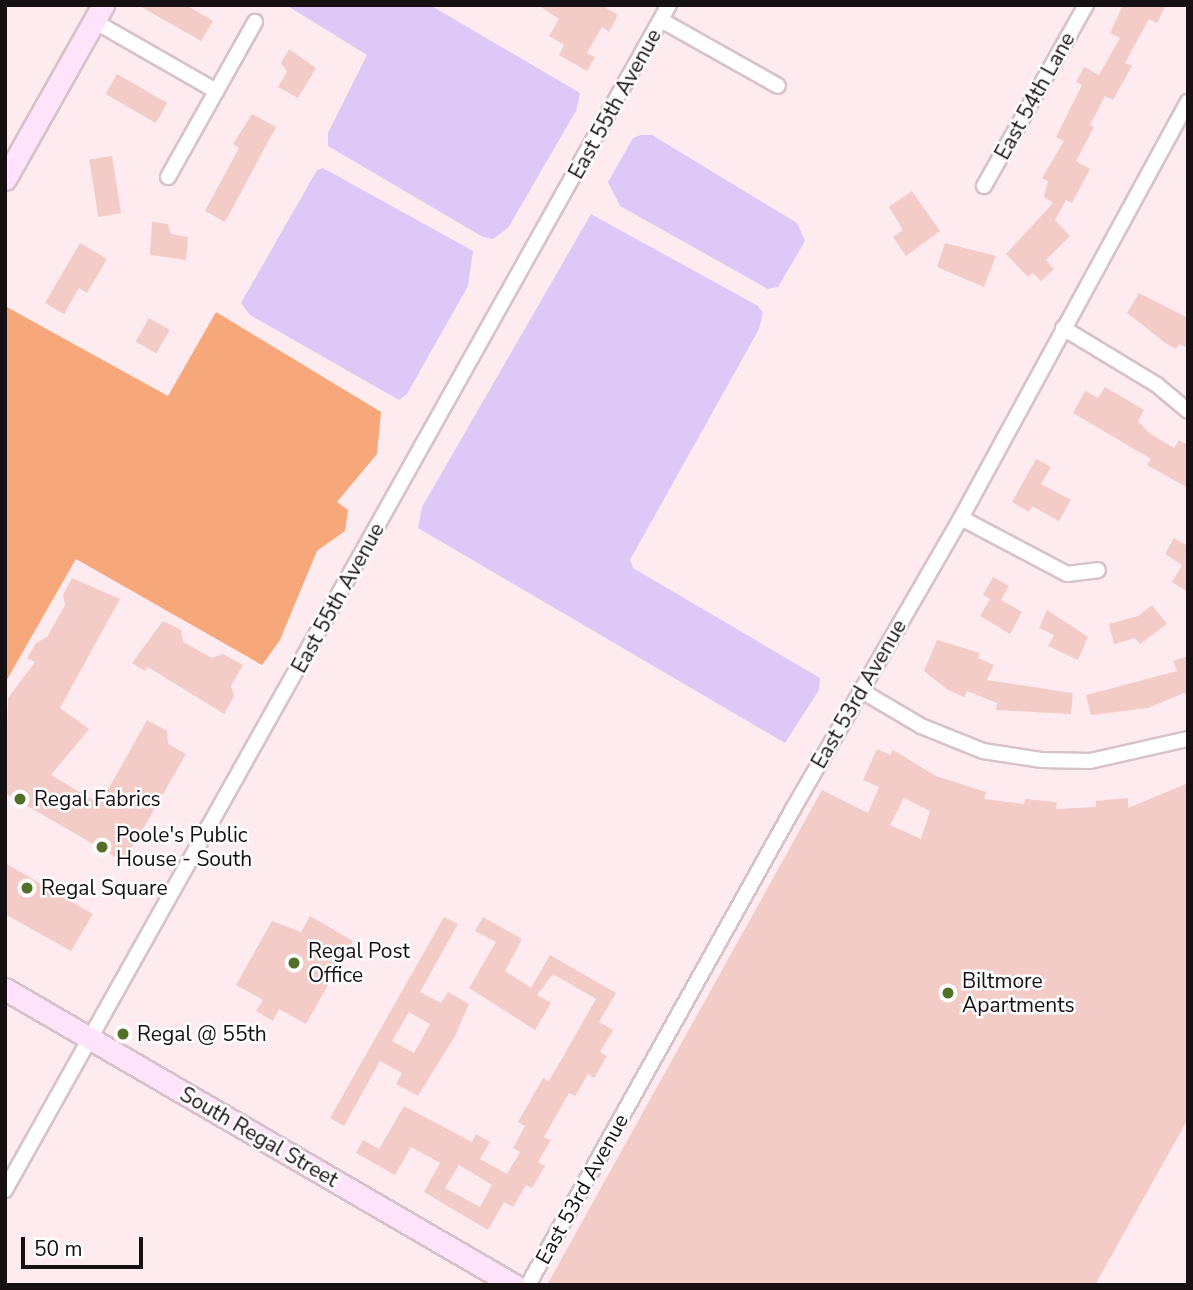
<!DOCTYPE html>
<html>
<head>
<meta charset="utf-8">
<style>
  body { margin:0 }
  #map { position:relative; width:1193px; height:1290px; overflow:hidden; background:#feebf0; font-family:"Nunito Sans",sans-serif }
  div>[style] { position:absolute }
  [style*='--x'] { left:calc(var(--x)*1px); top:calc(var(--y)*1px); width:calc(var(--w)*1px); rotate:calc(var(--a)*1deg) }
  .green>* { inset:0; background:#f7a87b }
  .water>* { inset:0; background:#ddc8f8 }
  .building>* { inset:0; background:#f3cbc7; transform-origin:0 0 }
  .roads { filter:drop-shadow(2px 0 #d8c2c9) drop-shadow(-2px 0 #d8c2c9) drop-shadow(0 2px #d8c2c9) drop-shadow(0 -2px #d8c2c9) }
  .street>* { height:14px; margin:-7px; padding:0 7px; transform-origin:7px; border-radius:7px; background:#fff }
  .secondary>* { height:21px; margin:-10.5px; padding:0 10.5px; transform-origin:10.5px; border-radius:10.5px; background:#ffe3fb }
  .dots>* { width:19px; height:19px; translate:-50% -50%; box-sizing:border-box; border:4px solid #fefefe; border-radius:50% }
  span { translate:-50% -50%; white-space:nowrap; text-align:center; line-height:1.15; -webkit-text-stroke:5px #fefefe; paint-order:stroke }
  .street-label { font-size:21px; color:#171012 }
  .poi-label { font-size:21px; color:#171012 }
  .left { translate:0 -50%; text-align:left }
  .frame { position:absolute; inset:0; border:7px solid #171012; pointer-events:none }
  .scale { position:absolute; left:21px; top:1237px; width:122px; height:32px; box-sizing:border-box; border:4px solid #171012; border-top:0; padding-left:9px; font-size:21px; line-height:24px; white-space:nowrap; color:#171012; -webkit-text-stroke:5px #fefefe; paint-order:stroke }
</style>
</head>
<body>
<div id="map">
  <div class="green">
    <i style="clip-path:polygon(5px 306px,168px 396px,216px 312px,381px 412px,377px 454px,337px 502px,348px 510px,345px 531px,317px 551px,280px 640px,262px 665px,76px 559px,5px 683px)"></i>
  </div>
  <div class="water">
    <i style="clip-path:polygon(286px 5px,430px 5px,580px 93px,576px 111px,508px 228px,493px 239px,483px 237px,328px 146px,328px 133px,367px 55px)"></i>
    <i style="clip-path:polygon(641px 135px,652px 135px,797px 223px,805px 241px,778px 287px,768px 289px,620px 206px,608px 182px,633px 138px)"></i>
    <i style="clip-path:polygon(323px 168px,473px 251px,468px 286px,407px 394px,399px 400px,250px 315px,241px 303px,317px 170px)"></i>
    <i style="clip-path:polygon(591px 214px,758px 306px,763px 313px,759px 329px,630px 560px,633px 568px,820px 678px,819px 690px,785px 743px,418px 528px,422px 507px)"></i>
  </div>
  <div class="building">
    <i style="clip-path:polygon(138px 5px,186px 5px,213px 21px,201px 41px)"></i>
    <i style="clip-path:polygon(538px 5px,601px 5px,618px 15px,609px 32px,602px 27px,595px 39px,587px 53px,595px 57px,587px 71px,559px 55px,564px 45px,549px 36px,559px 19px)"></i>
    <i style="clip-path:polygon(1123px 5px,1166px 5px,1157px 23px,1149px 19px,1125px 63px,1132px 66px,1113px 100px,1105px 96px,1090px 125px,1094px 127px,1076px 161px,1090px 169px,1072px 203px,1066px 200px,1055px 220px,1070px 236px,1046px 260px,1054px 269px,1041px 281px,1033px 273px,1028px 277px,1006px 254px,1053px 203px,1044px 197px,1048px 181px,1042px 178px,1064px 141px,1056px 137px,1082px 85px,1076px 82px,1084px 67px,1099px 75px,1120px 38px,1110px 33px)"></i>
    <i style="clip-path:polygon(289px 49px,316px 68px,298px 98px,278px 87px,287px 72px,281px 63px)"></i>
    <i style="left:117px;top:74px;width:58px;height:23px;rotate:30deg"></i>
    <i style="clip-path:polygon(252px 114px,276px 127px,225px 222px,205px 211px,239px 148px,233px 144px)"></i>
    <i style="left:112px;top:156px;width:58px;height:23px;rotate:81deg"></i>
    <i style="clip-path:polygon(912px 191px,940px 231px,906px 256px,893px 237px,903px 230px,889px 207px)"></i>
    <i style="clip-path:polygon(152px 222px,168px 224px,171px 234px,188px 237px,186px 260px,150px 255px)"></i>
    <i style="clip-path:polygon(80px 243px,107px 259px,87px 293px,79px 288px,64px 314px,45px 303px)"></i>
    <i style="clip-path:polygon(945px 243px,996px 256px,984px 287px,937px 267px)"></i>
    <i style="clip-path:polygon(1139px 293px,1188px 318px,1188px 348px,1179px 344px,1176px 349px,1164px 342px,1127px 313px)"></i>
    <i style="left:149px;top:318px;width:24px;height:27px;rotate:30deg"></i>
    <i style="clip-path:polygon(1105px 387px,1144px 410px,1138px 421px,1149px 433px,1174px 448px,1179px 440px,1188px 445px,1188px 488px,1147px 465px,1151px 459px,1073px 413px,1085px 391px,1098px 398px)"></i>
    <i style="clip-path:polygon(1036px 459px,1051px 467px,1041px 484px,1071px 500px,1059px 521px,1032px 506px,1029px 512px,1012px 502px)"></i>
    <i style="clip-path:polygon(1174px 538px,1188px 546px,1188px 592px,1172px 582px,1182px 565px,1165px 554px)"></i>
    <i style="clip-path:polygon(993px 577px,1009px 586px,1001px 600px,1022px 612px,1010px 634px,980px 616px,990px 599px,983px 595px)"></i>
    <i style="clip-path:polygon(72px 578px,120px 599px,60px 708px,89px 729px,51px 775px,100px 804px,147px 720px,167px 731px,168px 744px,186px 754px,124px 862px,5px 793px,8px 698px,35px 662px,27px 658px,36px 643px,47px 637px,65px 605px,63px 595px)"></i>
    <i style="clip-path:polygon(1152px 605px,1167px 624px,1140px 644px,1135px 638px,1114px 644px,1109px 624px,1138px 616px)"></i>
    <i style="clip-path:polygon(1047px 610px,1088px 637px,1078px 660px,1048px 646px,1054px 635px,1039px 628px)"></i>
    <i style="clip-path:polygon(163px 621px,181px 630px,183px 642px,212px 658px,223px 654px,243px 665px,231px 686px,234px 696px,224px 714px,148px 667px,145px 671px,132px 663px)"></i>
    <i style="clip-path:polygon(937px 640px,980px 653px,978px 658px,994px 665px,987px 680px,1073px 693px,1071px 714px,996px 710px,997px 703px,967px 691px,964px 697px,948px 690px,924px 671px)"></i>
    <i style="clip-path:polygon(1188px 656px,1188px 696px,1184px 693px,1148px 708px,1091px 715px,1086px 695px,1177px 671px,1173px 661px)"></i>
    <i style="clip-path:polygon(evenodd,877px 749px,890px 755px,893px 750px,936px 776px,986px 792px,984px 799px,1024px 804px,1025px 799px,1057px 802px,1056px 809px,1096px 807px,1096px 801px,1128px 798px,1128px 808px,1188px 783px,1188px 1119px,1095px 1285px,547px 1285px,822px 790px,868px 813px,879px 787px,863px 780px,877px 749px,904px 798px,930px 811px,921px 839px,890px 825px,904px 798px)"></i>
    <i style="clip-path:polygon(5px 863px,93px 914px,71px 951px,5px 914px)"></i>
    <i style="clip-path:polygon(310px 916px,353px 941px,306px 1024px,279px 1009px,273px 1021px,256px 1011px,263px 1000px,236px 985px,272px 921px,301px 932px)"></i>
    <i style="clip-path:polygon(evenodd,444px 917px,458px 924px,420px 992px,441px 1003px,448px 992px,469px 1004px,455px 1036px,418px 1096px,396px 1084px,402px 1073px,380px 1061px,344px 1126px,330px 1118px,444px 917px,409px 1012px,430px 1024px,414px 1053px,392px 1041px,409px 1012px)"></i>
    <i style="clip-path:polygon(evenodd,483px 917px,522px 939px,505px 971px,531px 988px,550px 955px,616px 993px,599px 1022px,613px 1030px,600px 1052px,607px 1056px,594px 1078px,588px 1074px,575px 1096px,569px 1093px,544px 1137px,551px 1140px,538px 1162px,545px 1166px,532px 1188px,526px 1185px,513px 1207px,504px 1202px,488px 1230px,424px 1192px,440px 1163px,411px 1147px,395px 1175px,356px 1153px,363px 1140px,379px 1149px,404px 1106px,472px 1142px,476px 1134px,490px 1142px,480px 1159px,507px 1174px,520px 1152px,513px 1148px,525px 1126px,518px 1122px,543px 1078px,549px 1081px,596px 999px,553px 974px,537px 995px,551px 1003px,535px 1030px,469px 988px,496px 942px,475px 931px,483px 917px,459px 1165px,492px 1185px,480px 1207px,445px 1188px,459px 1165px)"></i>
  </div>
  <div class="roads">
    <div class="street">
      <i style="--x:661;--y:20;--w:134;--a:29.4"></i>
      <i style="--x:94;--y:21;--w:141;--a:29.8"></i>
      <i style="--x:168;--y:177;--w:178;--a:-60.7"></i>
      <i style="--x:984;--y:186;--w:208;--a:-60.6"></i>
      <i style="--x:1063;--y:328;--w:110;--a:31.2"></i>
      <i style="--x:1157;--y:385;--w:40;--a:40"></i>
      <i style="--x:961;--y:518;--w:120;--a:27.8"></i>
      <i style="--x:1067;--y:574;--w:31;--a:-7"></i>
      <i style="--x:860;--y:690;--w:71;--a:30.5"></i>
      <i style="--x:921;--y:726;--w:67;--a:22"></i>
      <i style="--x:983;--y:751;--w:60;--a:8.7"></i>
      <i style="--x:1042;--y:760;--w:48;--a:1.2"></i>
      <i style="--x:1090;--y:761;--w:100;--a:-12.7"></i>
      <i style="--x:5;--y:1190;--w:1358;--a:-60.74"></i>
      <i style="--x:528;--y:1285;--w:545;--a:-60.89"></i>
      <i style="--x:793;--y:809;--w:336;--a:-60"></i>
      <i style="--x:961;--y:518;--w:474;--a:-61.4"></i>
    </div>
    <div class="secondary">
      <i style="--x:5;--y:179;--w:200;--a:-60.6"></i>
      <i style="--x:5;--y:989;--w:589;--a:30.18"></i>
    </div>
  </div>
  <div class="dots">
    <i style="left:20px;top:799px;background:#527127"></i>
    <i style="left:102px;top:847px;background:#527127"></i>
    <i style="left:27px;top:888px;background:#527127"></i>
    <i style="left:294px;top:963px;background:#527127"></i>
    <i style="left:948px;top:993px;background:#527127"></i>
    <i style="left:123px;top:1034px;background:#527127"></i>
  </div>
  <div class="street-label">
    <span style="left:1035px;top:96px;rotate:-61deg">East 54th Lane</span>
    <span style="left:615px;top:104px;rotate:-61deg">East 55th Avenue</span>
    <span style="left:338px;top:598px;rotate:-61deg">East 55th Avenue</span>
    <span style="left:859px;top:694px;rotate:-60deg">East 53rd Avenue</span>
    <span style="left:259px;top:1137px;rotate:30deg">South Regal Street</span>
    <span style="left:582px;top:1189px;rotate:-61deg">East 53rd Avenue</span>
  </div>
  <div class="poi-label">
    <span class="left" style="left:34px;top:799px">Regal Fabrics</span>
    <span class="left" style="left:116px;top:847px">Poole's Public<br>House - South</span>
    <span class="left" style="left:41px;top:888px">Regal Square</span>
    <span class="left" style="left:308px;top:963px">Regal Post<br>Office</span>
    <span class="left" style="left:962px;top:993px">Biltmore<br>Apartments</span>
    <span class="left" style="left:137px;top:1034px">Regal @ 55th</span>
  </div>
  <div class="frame"></div>
  <div class="scale">50 m</div>
</div>
</body>
</html>
